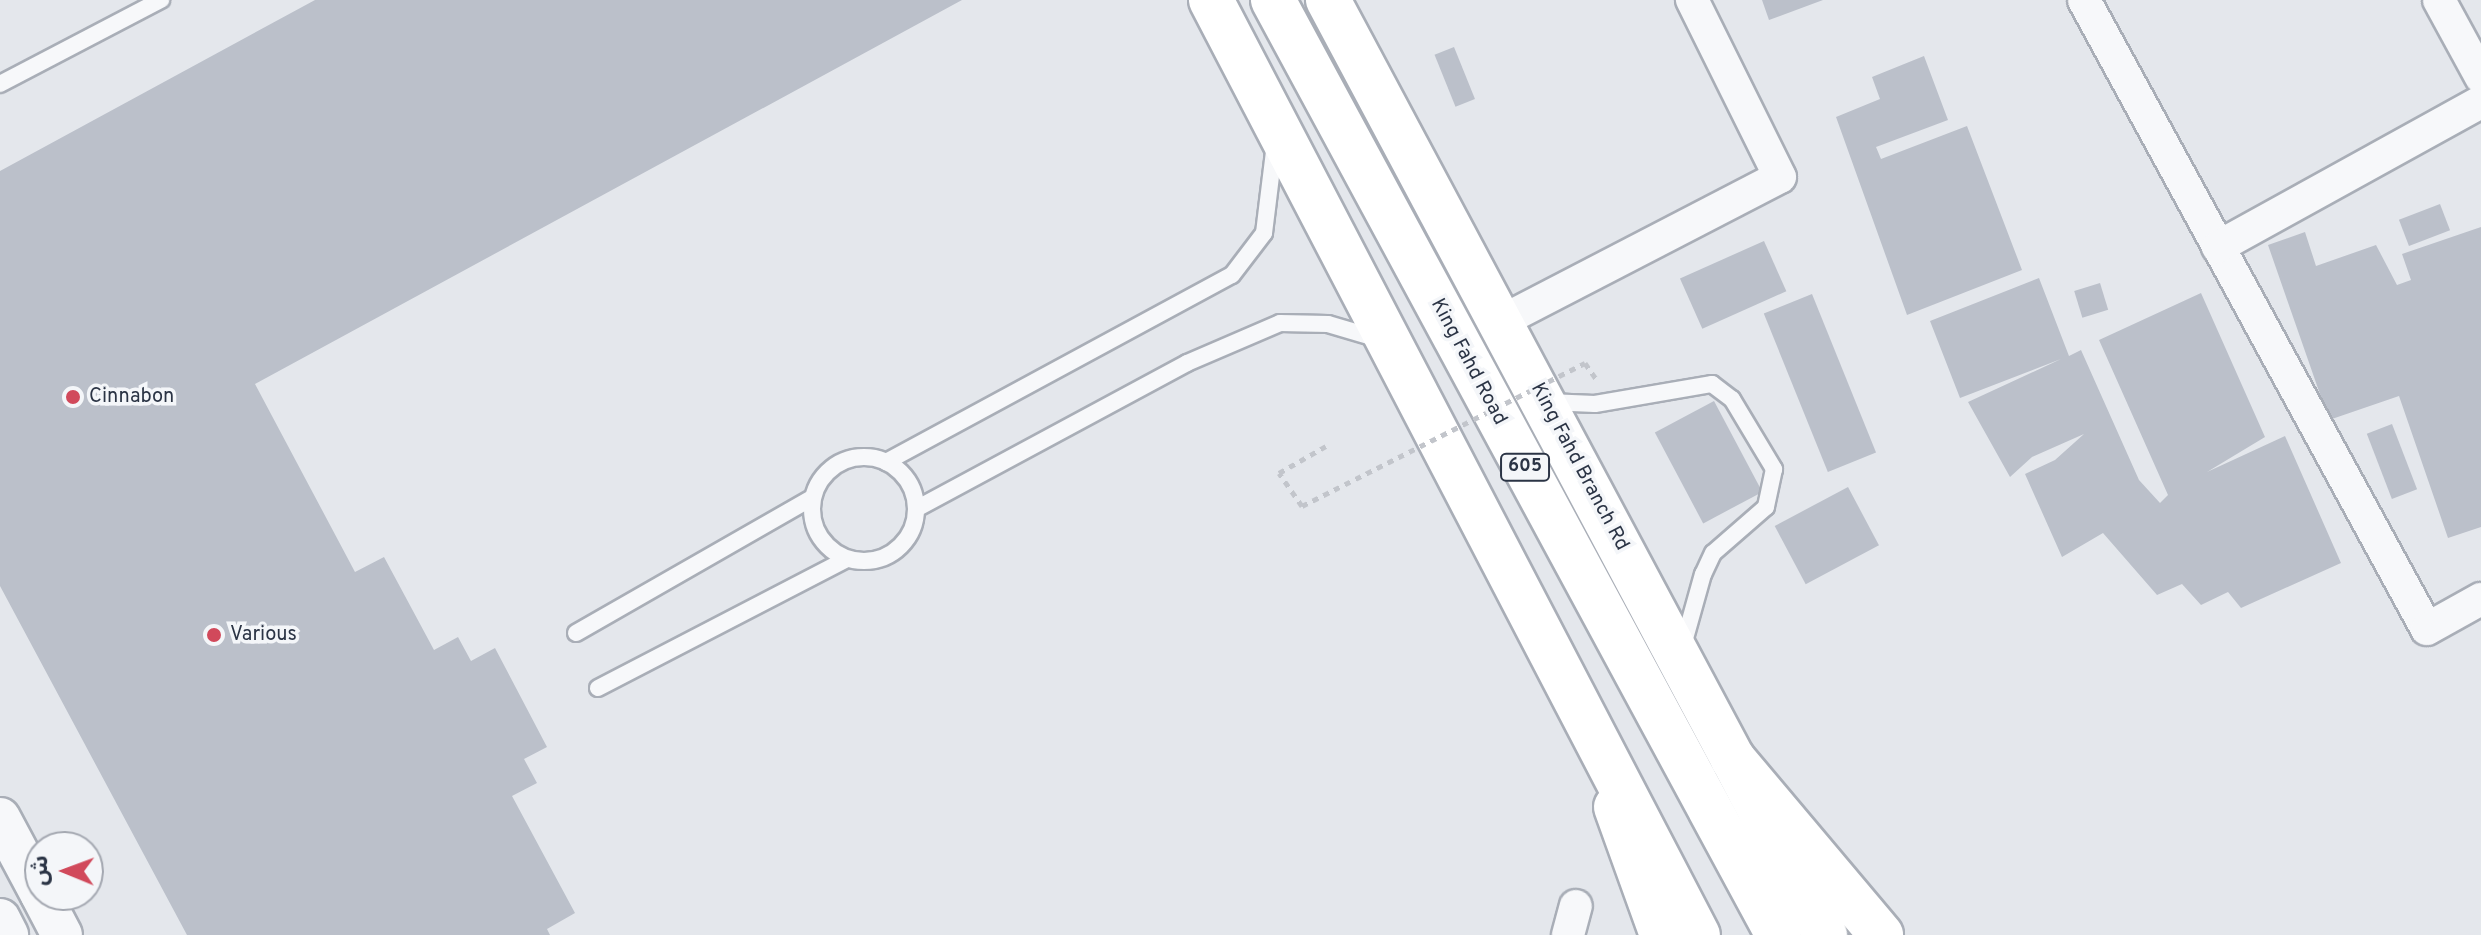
<!DOCTYPE html>
<html>
<head>
<meta charset="utf-8">
<style>
  body { margin:0 }
  #map { position:relative; width:2481px; height:935px; overflow:hidden; background:#e4e7ec; font-family:Overpass,"Noto Sans Arabic",sans-serif }
  div>[style] { position:absolute }
  [style*='--x'] { left:calc(var(--x)*1px); top:calc(var(--y)*1px); width:calc(var(--w)*1px); rotate:calc(var(--a)*1deg) }
  .building>* { inset:0; background:#bbc0ca; transform-origin:0 0 }
  .path>* { height:5px; margin-top:-2.5px; transform-origin:0; background:repeating-linear-gradient(90deg,#c2c5cb 0 6px,transparent 0 12px) }
  .roads { filter:drop-shadow(2px 0 #a9aeb7) drop-shadow(-2px 0 #a9aeb7) drop-shadow(0 2px #a9aeb7) drop-shadow(0 -2px #a9aeb7) }
  .service>* { height:16px; margin:-8px; padding:0 8px; transform-origin:8px; border-radius:8px; background:#f7f8fa }
  .service>.ring { margin:-8px; padding:0; box-sizing:content-box; background:none; border:16px solid #f7f8fa; border-radius:50% }
  .minor>* { height:32px; margin:-16px; padding:0 16px; transform-origin:16px; border-radius:16px; background:#f7f8fa }
  .tertiary>* { height:40px; margin:-20px; padding:0 20px; transform-origin:20px; border-radius:20px; background:#f7f8fa }
  .secondary>* { height:44px; margin:-22px; padding:0 22px; transform-origin:22px; border-radius:22px; background:#fff }
  .primary>* { height:44px; margin:-22px; padding:0 22px; transform-origin:22px; border-radius:22px; background:#fff }
  .motorway>* { height:44px; margin:-22px; padding:0 22px; transform-origin:22px; border-radius:22px; background:#fff }
  .path-bridge>* { height:5px; margin-top:-2.5px; transform-origin:0; background:repeating-linear-gradient(90deg,#c2c5cb 0 6px,transparent 0 12px) }
  .dots>* { width:22px; height:22px; translate:-50% -50%; box-sizing:border-box; border:4px solid #f4f6f9; border-radius:50% }
  span { translate:-50% -50%; white-space:nowrap; text-align:center; line-height:1.15; -webkit-text-stroke:7px #f4f6f9; paint-order:stroke }
  .shield-label span { padding:2px 6px; background:#f4f6f9; border:2px solid; border-radius:6px; -webkit-text-stroke-width:0 }
  .shield-label { font-size:18px; color:#2b3445; font-weight:700 }
  .street-label { font-size:20px; color:#2b3445 }
  .poi-label { font-size:20px; color:#2b3445 }
  .left { translate:0 -50%; text-align:left }
  .north { position:absolute; left:24px; top:831px; width:80px; height:80px; box-sizing:border-box; background:#f4f6f9; border:2px solid #a4a8b1; border-radius:50%; rotate:271deg; font-size:22px; font-weight:700; line-height:32px; text-align:center; color:#2b3445 }
  .north::after { content:''; display:block; margin:auto; width:28px; height:36px; background:#d1495b; clip-path:polygon(50% 0,100% 100%,50% 72%,0 100%) }
</style>
</head>
<body>
<div id="map">
  <div class="building">
    <i style="clip-path:polygon(315px 0,962px 0,255px 384px,355px 572px,384px 557px,434px 650px,458px 637px,471px 661px,495px 648px,547px 747px,524px 759px,537px 783px,512px 796px,575px 913px,547px 929px,550px 935px,187px 935px,0 586px,0 171px)"></i>
    <i style="clip-path:polygon(1762px 0,1823px 0,1769px 20px)"></i>
    <i style="left:1454px;top:47px;width:56px;height:21px;rotate:68deg"></i>
    <i style="clip-path:polygon(1924px 56px,1948px 120px,1876px 147px,1881px 159px,1967px 126px,2022px 270px,1907px 315px,1836px 117px,1880px 99px,1872px 77px)"></i>
    <i style="left:2440px;top:204px;width:28px;height:44px;rotate:69deg"></i>
    <i style="clip-path:polygon(2481px 227px,2481px 527px,2448px 538px,2399px 396px,2329px 420px,2268px 245px,2305px 232px,2316px 266px,2376px 245px,2397px 285px,2411px 280px,2402px 254px)"></i>
    <i style="left:1764px;top:241px;width:55px;height:92px;rotate:66deg"></i>
    <i style="clip-path:polygon(2039px 278px,2069px 356px,2081px 350px,2139px 480px,2160px 503px,2168px 495px,2099px 340px,2201px 293px,2265px 437px,2207px 472px,2285px 436px,2341px 563px,2241px 608px,2228px 592px,2201px 605px,2182px 584px,2157px 595px,2103px 533px,2062px 557px,2025px 474px,2055px 460px,2084px 434px,2032px 457px,2010px 477px,1968px 402px,2061px 359px,1960px 398px,1930px 321px)"></i>
    <i style="left:2100px;top:283px;width:28px;height:27px;rotate:73deg"></i>
    <i style="left:1812px;top:294px;width:171px;height:52px;rotate:68deg"></i>
    <i style="left:1714px;top:401px;width:103px;height:67px;rotate:62deg"></i>
    <i style="left:2392px;top:424px;width:70px;height:27px;rotate:69deg"></i>
    <i style="left:1848px;top:487px;width:66px;height:83px;rotate:62deg"></i>
  </div>
  <div class="path">
    <i style="--x:1585;--y:363;--w:19;--a:55"></i>
    <i style="--x:1302;--y:506;--w:40;--a:-124.9"></i>
    <i style="--x:1279;--y:473;--w:54;--a:-29.9"></i>
  </div>
  <div class="roads">
    <div class="service">
      <i style="--x:0;--y:84;--w:182;--a:-27.6"></i>
      <i style="--x:1548;--y:402;--w:47;--a:2.4"></i>
      <i style="--x:1595;--y:404;--w:119;--a:-9.7"></i>
      <i style="--x:1712;--y:384;--w:25;--a:37"></i>
      <i style="--x:1732;--y:399;--w:82;--a:59"></i>
      <i style="--x:1774;--y:469;--w:39;--a:102"></i>
      <i style="--x:1766;--y:507;--w:70;--a:139"></i>
      <i style="--x:1713;--y:553;--w:23;--a:115"></i>
      <i style="--x:1703;--y:574;--w:78;--a:105.6"></i>
      <i class="ring" style="left:812px;top:457px;width:88px;height:88px"></i>
      <i style="--x:886;--y:462;--w:393;--a:-28.4"></i>
      <i style="--x:1232;--y:275;--w:53;--a:-52.7"></i>
      <i style="--x:1264;--y:233;--w:90;--a:-83"></i>
      <i style="--x:916;--y:509;--w:308;--a:-28.3"></i>
      <i style="--x:1187;--y:363;--w:101;--a:-23.3"></i>
      <i style="--x:1280;--y:323;--w:48;--a:1.2"></i>
      <i style="--x:1328;--y:324;--w:53;--a:16.4"></i>
      <i style="--x:576;--y:633;--w:273;--a:-29.8"></i>
      <i style="--x:598;--y:688;--w:280;--a:-27.4"></i>
    </div>
    <div class="minor">
      <i style="--x:2084;--y:0;--w:716;--a:61.4"></i>
      <i style="--x:2427;--y:629;--w:62;--a:-29.1"></i>
      <i style="--x:2439;--y:0;--w:88;--a:61.4"></i>
      <i style="--x:2218;--y:247;--w:300;--a:-28.9"></i>
      <i style="--x:1500;--y:322;--w:315;--a:-27.4"></i>
      <i style="--x:1780;--y:177;--w:198;--a:-116.4"></i>
      <i style="--x:1568;--y:935;--w:30;--a:-75"></i>
    </div>
    <div class="tertiary">
      <i style="--x:0;--y:818;--w:85;--a:61.9"></i>
      <i style="--x:41;--y:895;--w:45;--a:62.3"></i>
      <i style="--x:0;--y:919;--w:18;--a:63"></i>
    </div>
    <div class="secondary">
      <i style="--x:1328;--y:0;--w:860;--a:61.92"></i>
      <i style="--x:1733;--y:759;--w:230;--a:49.9"></i>
    </div>
    <div class="primary">
      <i style="--x:1616;--y:807;--w:136;--a:70.2"></i>
    </div>
    <div class="motorway">
      <i style="--x:1211;--y:0;--w:1054;--a:62.49"></i>
      <i style="--x:1273;--y:0;--w:1063;--a:61.63"></i>
      <i style="--x:1733;--y:759;--w:199;--a:62.4"></i>
    </div>
  </div>
  <div class="path-bridge">
    <i style="--x:1302;--y:506;--w:317;--a:-26.8"></i>
  </div>
  <div class="dots">
    <i style="left:73px;top:397px;background:#d1495b"></i>
    <i style="left:214px;top:635px;background:#d1495b"></i>
  </div>
  <div class="shield-label">
    <span style="left:1525px;top:467px">605</span>
  </div>
  <div class="street-label">
    <span style="left:1468px;top:362px;rotate:62deg">King Fahd Road</span>
    <span style="left:1579px;top:467px;rotate:62deg">King Fahd Branch Rd</span>
  </div>
  <div class="poi-label">
    <span class="left" style="left:89px;top:397px">Cinnabon</span>
    <span class="left" style="left:230px;top:635px">Various</span>
  </div>
  <div class="north">ش</div>
</div>
</body>
</html>
